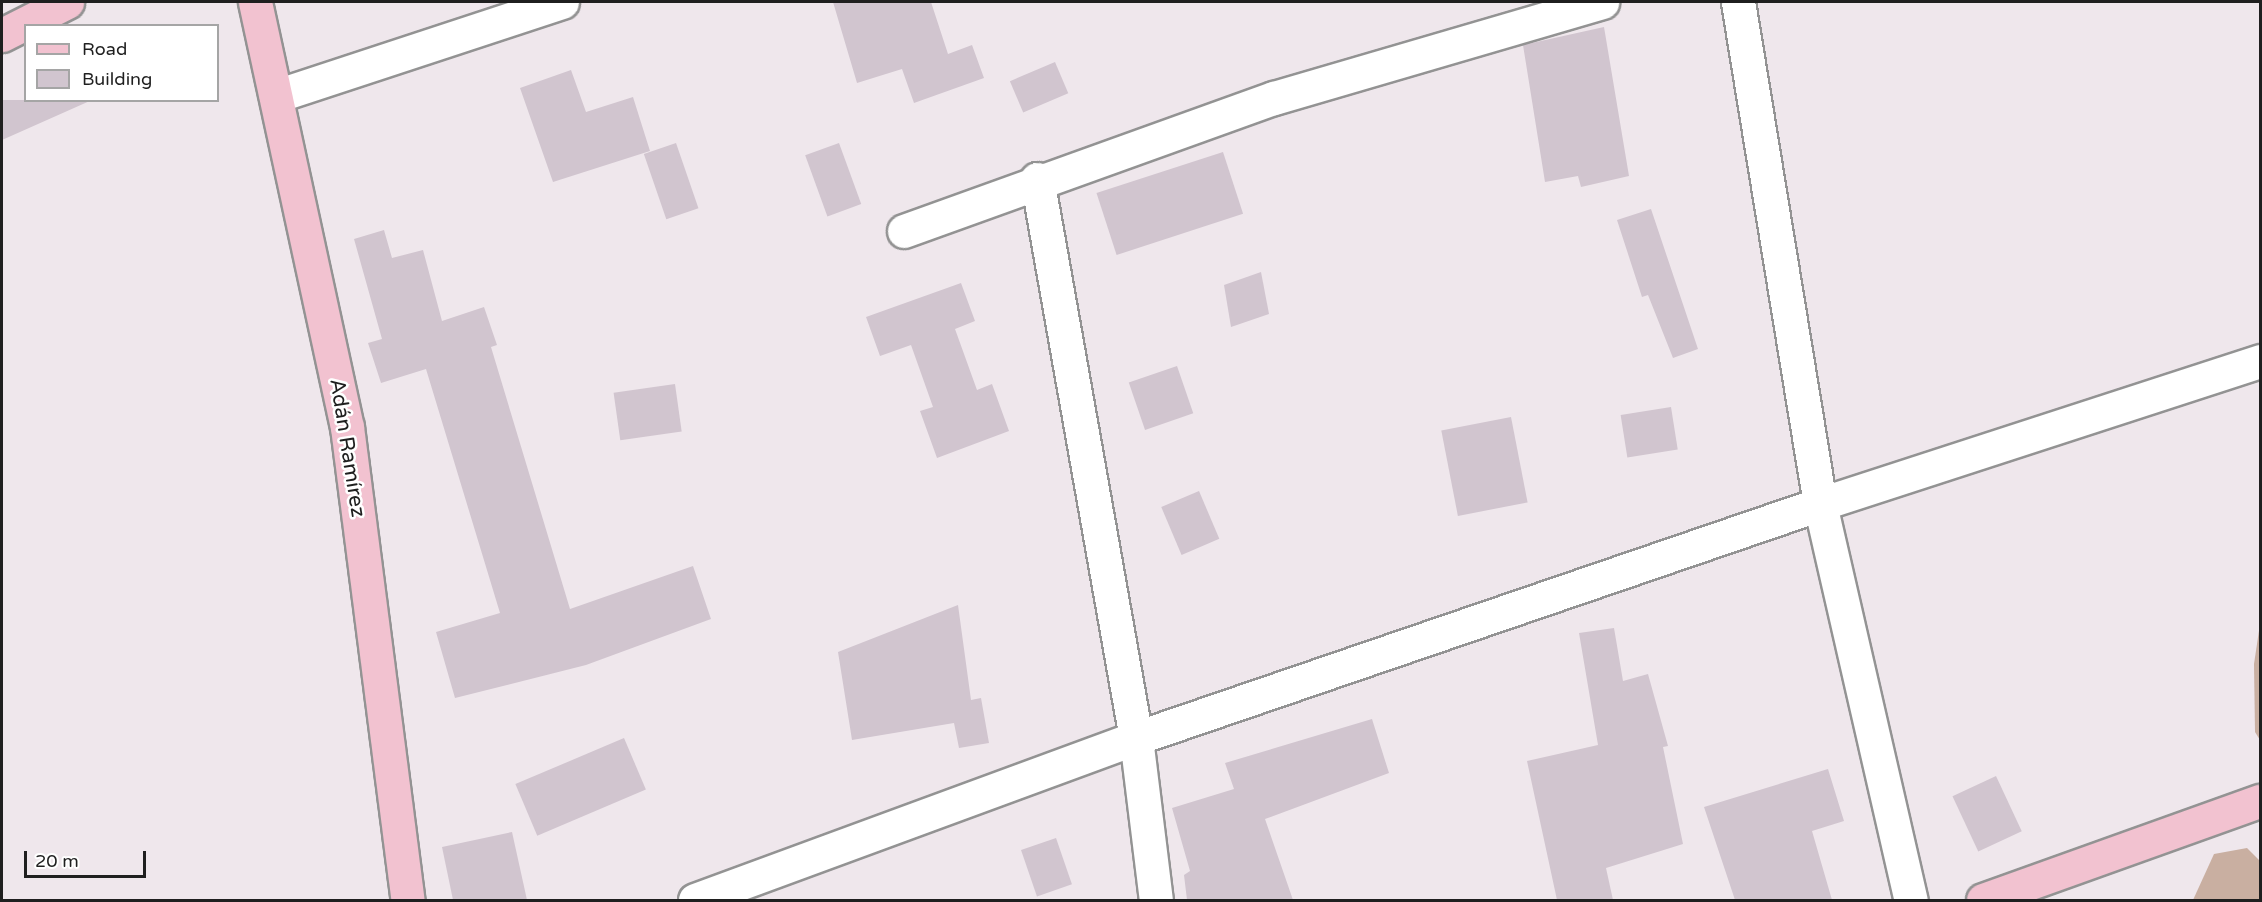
<!DOCTYPE html>
<html>
<head>
<meta charset="utf-8">
<style>
  body { margin:0 }
  #map { position:relative; width:2262px; height:902px; overflow:hidden; background:#efe7ec; font-family:"Varela Round",sans-serif }
  div>[style] { position:absolute }
  [style*='--x'] { left:calc(var(--x)*1px); top:calc(var(--y)*1px); width:calc(var(--w)*1px); rotate:calc(var(--a)*1deg) }
  .forest>* { inset:0; background:#c9afa1 }
  .building>* { inset:0; background:#d1c5cf; transform-origin:0 0 }
  .roads { filter:drop-shadow(2px 0 #939393) drop-shadow(-2px 0 #939393) drop-shadow(0 2px #939393) drop-shadow(0 -2px #939393) }
  .street>* { height:33px; margin:-16.5px; padding:0 16.5px; transform-origin:16.5px; border-radius:16.5px; background:#fff }
  .secondary>* { height:33px; margin:-16.5px; padding:0 16.5px; transform-origin:16.5px; border-radius:16.5px; background:#f2c2d0 }
  span { translate:-50% -50%; white-space:nowrap; text-align:center; line-height:1.15; -webkit-text-stroke:5px #fff; paint-order:stroke }
  .street-label { font-size:21px; color:#1f1f1f }
  .frame { position:absolute; inset:0; border:3px solid #1f1f1f; pointer-events:none }
  .legend { position:absolute; left:24px; top:24px; width:195px; height:78px; box-sizing:border-box; background:#fff; border:2px solid #a5a5a5; margin:0; padding:8px 10px; list-style:none; font-size:18px; color:#1f1f1f }
  .legend li { display:flex; align-items:center; gap:12px; height:30px }
  .legend b { width:30px; border:2px solid #a5a5a5 }
  .scale { position:absolute; left:24px; top:851px; width:122px; height:27px; box-sizing:border-box; border:3px solid #1f1f1f; border-top:0; padding-left:8px; font-size:18px; line-height:21px; white-space:nowrap; color:#1f1f1f; -webkit-text-stroke:4px #fff; paint-order:stroke }
</style>
</head>
<body>
<div id="map">
  <div class="forest">
    <i style="clip-path:polygon(2260px 624px,2260px 740px,2255px 732px,2254px 664px)"></i>
    <i style="clip-path:polygon(2247px 848px,2259px 860px,2260px 900px,2193px 900px,2214px 854px)"></i>
  </div>
  <div class="building">
    <i style="clip-path:polygon(833px 2px,931px 2px,948px 54px,972px 45px,984px 78px,914px 103px,902px 69px,857px 83px)"></i>
    <i style="clip-path:polygon(1604px 27px,1629px 176px,1581px 187px,1578px 176px,1545px 182px,1523px 45px)"></i>
    <i style="left:1055px;top:62px;width:34px;height:49px;rotate:67deg"></i>
    <i style="clip-path:polygon(571px 70px,586px 112px,633px 97px,650px 151px,553px 182px,520px 88px)"></i>
    <i style="clip-path:polygon(2px 100px,92px 100px,2px 140px)"></i>
    <i style="left:676px;top:143px;width:69px;height:34px;rotate:71deg"></i>
    <i style="left:839px;top:143px;width:65px;height:36px;rotate:70deg"></i>
    <i style="left:1223px;top:152px;width:65px;height:133px;rotate:72deg"></i>
    <i style="clip-path:polygon(1651px 209px,1698px 349px,1673px 358px,1648px 295px,1642px 297px,1617px 220px)"></i>
    <i style="clip-path:polygon(384px 230px,392px 258px,423px 250px,442px 321px,484px 307px,497px 345px,491px 347px,570px 609px,693px 566px,711px 619px,586px 665px,455px 698px,436px 632px,500px 613px,426px 369px,381px 383px,368px 343px,382px 339px,354px 239px)"></i>
    <i style="clip-path:polygon(1261px 272px,1269px 314px,1231px 327px,1224px 285px)"></i>
    <i style="clip-path:polygon(961px 283px,975px 321px,955px 329px,977px 390px,992px 384px,1009px 431px,937px 458px,920px 411px,933px 407px,911px 345px,880px 356px,866px 317px)"></i>
    <i style="left:1177px;top:366px;width:50px;height:51px;rotate:71deg"></i>
    <i style="left:675px;top:384px;width:48px;height:62px;rotate:82deg"></i>
    <i style="left:1671px;top:407px;width:43px;height:51px;rotate:81deg"></i>
    <i style="left:1511px;top:417px;width:87px;height:71px;rotate:79deg"></i>
    <i style="left:1199px;top:491px;width:52px;height:41px;rotate:67deg"></i>
    <i style="clip-path:polygon(958px 605px,971px 700px,981px 698px,989px 743px,959px 748px,954px 723px,852px 740px,838px 652px)"></i>
    <i style="clip-path:polygon(1614px 628px,1623px 681px,1648px 674px,1668px 746px,1663px 747px,1683px 844px,1606px 868px,1613px 900px,1557px 900px,1527px 761px,1598px 745px,1579px 633px)"></i>
    <i style="clip-path:polygon(1372px 719px,1389px 773px,1265px 819px,1293px 900px,1187px 900px,1184px 875px,1190px 871px,1172px 808px,1234px 789px,1225px 763px)"></i>
    <i style="left:624px;top:738px;width:56px;height:118px;rotate:67deg"></i>
    <i style="clip-path:polygon(1828px 769px,1844px 821px,1812px 831px,1832px 900px,1735px 900px,1704px 807px)"></i>
    <i style="left:1996px;top:776px;width:61px;height:48px;rotate:65deg"></i>
    <i style="clip-path:polygon(512px 832px,527px 900px,453px 900px,442px 847px)"></i>
    <i style="left:1056px;top:838px;width:49px;height:37px;rotate:71deg"></i>
  </div>
  <div class="roads">
    <div class="street">
      <i style="--x:1738;--y:2;--w:509;--a:80.72"></i>
      <i style="--x:1820;--y:504;--w:406;--a:77.1"></i>
      <i style="--x:276;--y:96;--w:301;--a:-18.2"></i>
      <i style="--x:1037;--y:179;--w:568;--a:79.96"></i>
      <i style="--x:1136;--y:738;--w:163;--a:83"></i>
      <i style="--x:904;--y:231;--w:393;--a:-19.8"></i>
      <i style="--x:1274;--y:98;--w:342;--a:-16.3"></i>
      <i style="--x:695;--y:900;--w:470;--a:-20.2"></i>
      <i style="--x:1136;--y:738;--w:723;--a:-18.89"></i>
      <i style="--x:1820;--y:504;--w:463;--a:-18"></i>
    </div>
    <div class="secondary">
      <i style="--x:255;--y:2;--w:435;--a:77.8"></i>
      <i style="--x:347;--y:427;--w:477;--a:82.7"></i>
      <i style="--x:2;--y:35;--w:73;--a:-26.9"></i>
      <i style="--x:1983;--y:900;--w:294;--a:-19.7"></i>
    </div>
  </div>
  <div class="street-label">
    <span style="left:347px;top:448px;rotate:81deg">Adán Ramírez</span>
  </div>
  <div class="frame"></div>
  <ul class="legend">
  <li><b style="height:8px;background:#f2c2d0"></b>Road</li>
  <li><b style="height:16px;background:#d1c5cf"></b>Building</li>
  </ul>
  <div class="scale">20 m</div>
</div>
</body>
</html>
